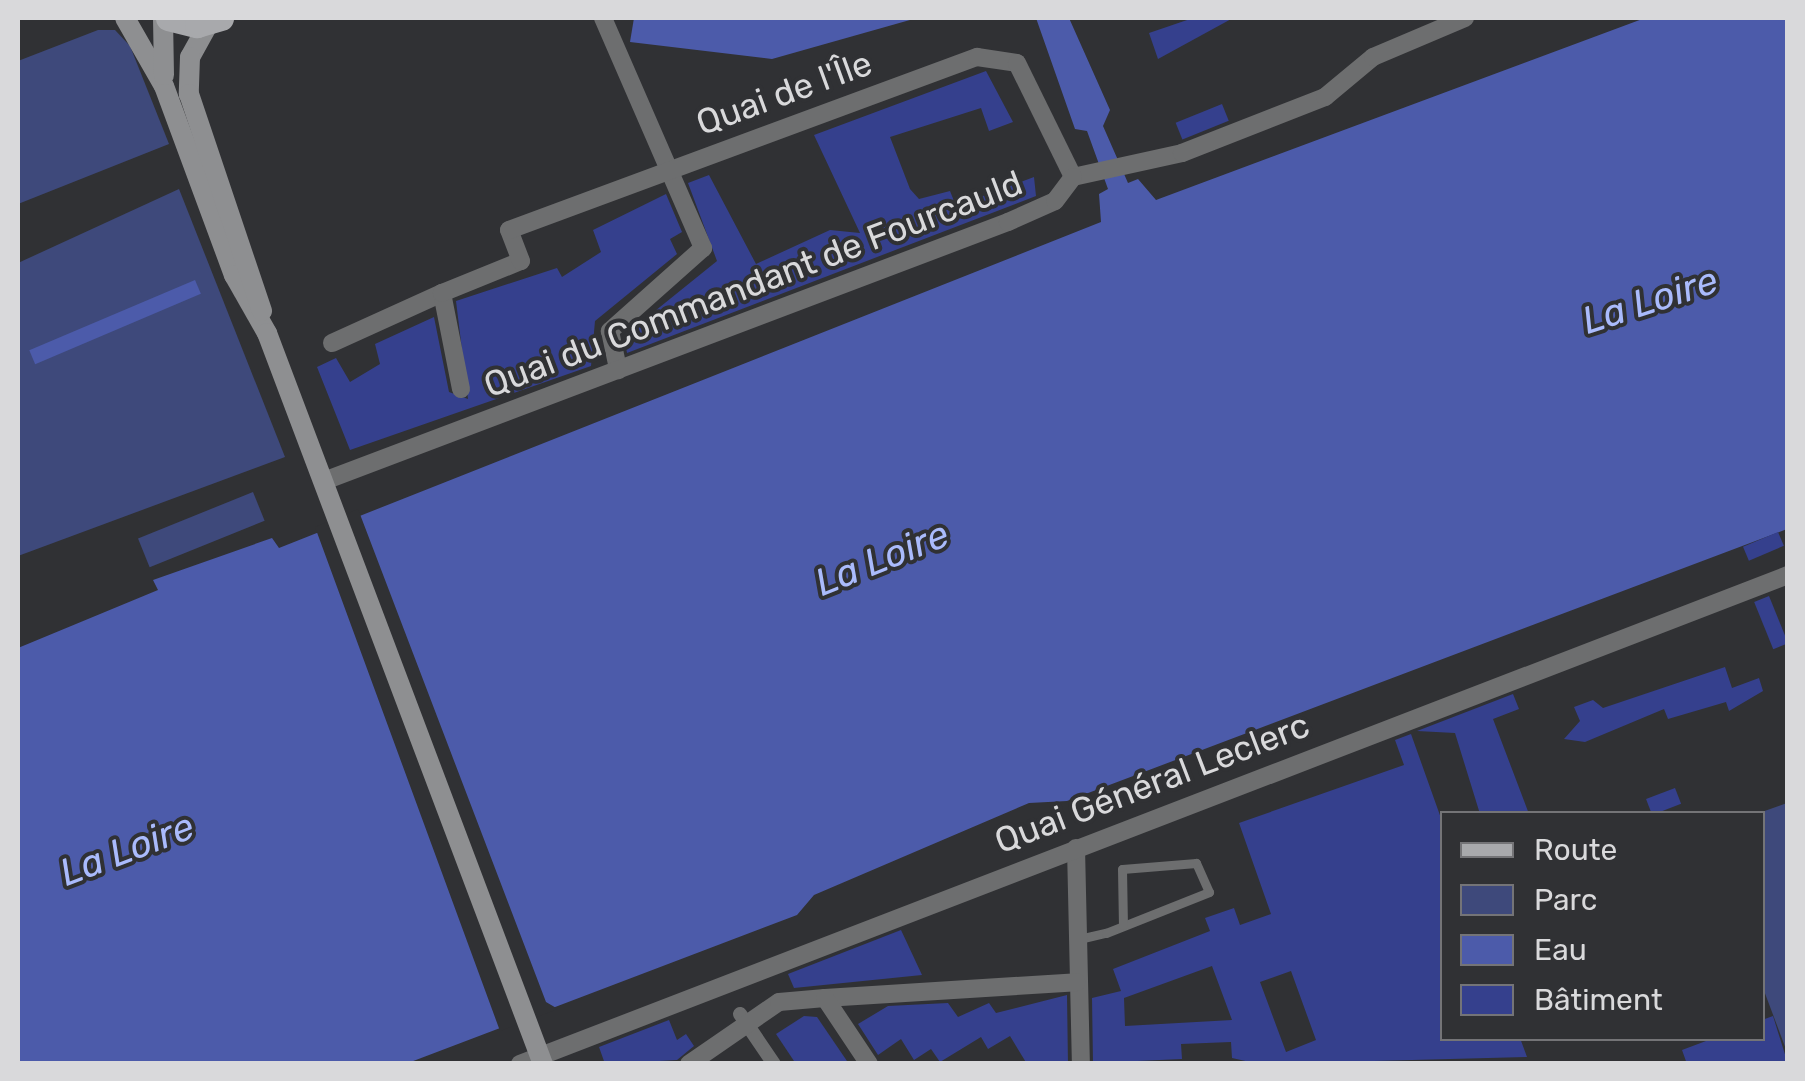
<!DOCTYPE html>
<html>
<head>
<meta charset="utf-8">
<style>
  body { margin:0 }
  #map { position:relative; width:1805px; height:1081px; overflow:hidden; background:#303134; font-family:Rubik,sans-serif }
  div>[style] { position:absolute }
  [style*='--x'] { left:calc(var(--x)*1px); top:calc(var(--y)*1px); width:calc(var(--w)*1px); rotate:calc(var(--a)*1deg) }
  .green>* { inset:0; background:#3e497b; transform-origin:0 0 }
  .water>* { inset:0; background:#4c5baa; transform-origin:0 0 }
  .pier>* { inset:0; background:#303134 }
  .building>* { inset:0; background:#35408d; transform-origin:0 0 }
  .service>* { height:9px; margin:-4.5px; padding:0 4.5px; transform-origin:4.5px; border-radius:4.5px; background:#6d6e6f }
  .pedestrian>* { height:14px; margin:-7px; padding:0 7px; transform-origin:7px; border-radius:7px; background:#6d6e6f }
  .minor>* { height:18px; margin:-9px; padding:0 9px; transform-origin:9px; border-radius:9px; background:#6d6e6f }
  .secondary>* { height:20px; margin:-10px; padding:0 10px; transform-origin:10px; border-radius:10px; background:#8e8f91 }
  .primary>* { height:25px; margin:-12.5px; padding:0 12.5px; transform-origin:12.5px; border-radius:12.5px; background:#a8a9ac }
  span { translate:-50% -50%; white-space:nowrap; text-align:center; line-height:1.15; -webkit-text-stroke:8px #303134; paint-order:stroke }
  .street-label { font-size:35px; color:#d9d9db }
  .water-label { font-size:38px; color:#aabbfc; font-style:italic }
  .frame { position:absolute; inset:0; border:20px solid #d9d9db; pointer-events:none }
  .legend { position:absolute; left:1440px; top:811px; width:325px; height:230px; box-sizing:border-box; background:#303134; border:2px solid #747477; margin:0; padding:12px 18px; list-style:none; font-size:30px; color:#d9d9db }
  .legend li { display:flex; align-items:center; gap:20px; height:50px }
  .legend b { width:50px; border:2px solid #747477 }
</style>
</head>
<body>
<div id="map">
  <div class="green">
    <i style="clip-path:polygon(98px 30px,115px 30px,130px 46px,169px 144px,18px 204px,18px 61px)"></i>
    <i style="clip-path:polygon(179px 189px,285px 457px,18px 556px,18px 263px)"></i>
    <i style="left:253px;top:492px;width:31px;height:124px;rotate:68deg"></i>
    <i style="clip-path:polygon(1787px 803px,1787px 1052px,1763px 988px,1759px 813px)"></i>
  </div>
  <div class="water">
    <i style="clip-path:polygon(634px 18px,917px 18px,772px 59px,630px 42px)"></i>
    <i style="clip-path:polygon(1036px 18px,1069px 18px,1110px 110px,1103px 126px,1128px 183px,1138px 179px,1156px 200px,1645px 18px,1787px 18px,1787px 529px,1067px 801px,1029px 803px,814px 895px,797px 915px,408px 1063px,18px 1064px,18px 648px,158px 590px,153px 580px,272px 538px,279px 548px,1101px 222px,1099px 194px,1108px 189px,1087px 131px,1075px 129px)"></i>
    <i style="left:195px;top:280px;width:15px;height:180px;rotate:67deg"></i>
  </div>
  <div class="pier">
    <i style="clip-path:polygon(358px 509px,546px 1002px,558px 1009px,500px 1031px,315px 527px)"></i>
  </div>
  <div class="building">
    <i style="clip-path:polygon(1193px 18px,1233px 18px,1158px 59px,1149px 33px)"></i>
    <i style="clip-path:polygon(986px 71px,1013px 122px,989px 131px,981px 108px,890px 137px,910px 189px,919px 199px,950px 191px,956px 206px,1034px 177px,1036px 196px,627px 353px,624px 336px,717px 261px,688px 183px,709px 175px,756px 264px,830px 230px,860px 233px,814px 135px)"></i>
    <i style="left:1222px;top:104px;width:18px;height:50px;rotate:68deg"></i>
    <i style="clip-path:polygon(666px 194px,682px 232px,670px 239px,677px 254px,595px 321px,591px 366px,350px 450px,317px 367px,336px 358px,350px 382px,380px 364px,375px 344px,434px 317px,449px 392px,468px 399px,456px 301px,557px 268px,562px 277px,601px 252px,593px 230px)"></i>
    <i style="left:1778px;top:532px;width:15px;height:38px;rotate:67deg"></i>
    <i style="left:1769px;top:596px;width:51px;height:16px;rotate:68deg"></i>
    <i style="clip-path:polygon(1725px 667px,1732px 688px,1759px 678px,1763px 691px,1729px 711px,1726px 702px,1668px 719px,1664px 709px,1585px 742px,1564px 739px,1580px 721px,1574px 707px,1593px 700px,1603px 708px)"></i>
    <i style="clip-path:polygon(1513px 694px,1519px 709px,1493px 719px,1529px 814px,1480px 814px,1455px 733px,1417px 731px)"></i>
    <i style="clip-path:polygon(evenodd,1411px 734px,1442px 821px,1442px 1038px,1520px 1038px,1527px 1057px,1259px 1064px,1232px 1058px,1231px 1042px,1181px 1044px,1182px 1059px,1093px 1063px,1092px 998px,1121px 991px,1113px 969px,1210px 931px,1205px 918px,1234px 908px,1240px 925px,1271px 914px,1239px 823px,1404px 765px,1395px 740px,1411px 734px,1212px 966px,1232px 1020px,1125px 1026px,1124px 998px,1212px 966px,1411px 734px,1291px 971px,1316px 1040px,1286px 1052px,1260px 982px,1291px 971px)"></i>
    <i style="left:1675px;top:788px;width:17px;height:31px;rotate:69deg"></i>
    <i style="clip-path:polygon(901px 930px,922px 975px,794px 988px,788px 974px)"></i>
    <i style="clip-path:polygon(1067px 995px,1068px 1064px,1027px 1064px,1010px 1036px,988px 1049px,981px 1037px,940px 1062px,931px 1049px,914px 1060px,901px 1039px,878px 1055px,858px 1024px,888px 1006px,948px 1003px,958px 1017px,989px 1003px,996px 1013px)"></i>
    <i style="clip-path:polygon(804px 1016px,817px 1017px,849px 1064px,796px 1064px,776px 1034px)"></i>
    <i style="clip-path:polygon(1773px 1016px,1788px 1064px,1687px 1064px,1682px 1050px,1714px 1038px,1762px 1038px,1762px 1020px)"></i>
    <i style="clip-path:polygon(669px 1020px,677px 1040px,686px 1034px,694px 1046px,677px 1060px,605px 1064px,599px 1047px)"></i>
  </div>
  <div class="service">
    <i style="--x:1079;--y:939;--w:28;--a:-13"></i>
    <i style="--x:1106;--y:933;--w:111;--a:-21.7"></i>
    <i style="--x:1209;--y:892;--w:32;--a:-114"></i>
    <i style="--x:1196;--y:863;--w:74;--a:175.4"></i>
    <i style="--x:1122;--y:869;--w:56;--a:89"></i>
  </div>
  <div class="pedestrian">
    <i style="--x:740;--y:1014;--w:60;--a:55.8"></i>
  </div>
  <div class="minor">
    <i style="--x:603;--y:18;--w:251;--a:66.5"></i>
    <i style="--x:703;--y:248;--w:125;--a:138.3"></i>
    <i style="--x:610;--y:331;--w:40;--a:78"></i>
    <i style="--x:1073;--y:177;--w:112;--a:-12.4"></i>
    <i style="--x:1182;--y:153;--w:154;--a:-21.4"></i>
    <i style="--x:1325;--y:97;--w:62;--a:-39.8"></i>
    <i style="--x:1373;--y:57;--w:100;--a:-23"></i>
    <i style="--x:332;--y:343;--w:121;--a:-24.4"></i>
    <i style="--x:461;--y:389;--w:98;--a:-101.2"></i>
    <i style="--x:442;--y:293;--w:85;--a:-22.1"></i>
    <i style="--x:521;--y:261;--w:33;--a:-111"></i>
    <i style="--x:509;--y:230;--w:499;--a:-20.3"></i>
    <i style="--x:977;--y:57;--w:40;--a:8.5"></i>
    <i style="--x:1017;--y:63;--w:127;--a:63.8"></i>
    <i style="--x:324;--y:481;--w:731;--a:-20.74"></i>
    <i style="--x:1008;--y:222;--w:51;--a:-24.1"></i>
    <i style="--x:1055;--y:201;--w:30;--a:-53"></i>
    <i style="--x:1076;--y:848;--w:216;--a:88.7"></i>
    <i style="--x:825;--y:998;--w:252;--a:-3.6"></i>
    <i style="--x:520;--y:1064;--w:1359;--a:-21.09"></i>
    <i style="--x:689;--y:1064;--w:109;--a:-34.6"></i>
    <i style="--x:779;--y:1002;--w:46;--a:-5"></i>
    <i style="--x:825;--y:998;--w:79;--a:56.3"></i>
  </div>
  <div class="secondary">
    <i style="--x:125;--y:18;--w:78;--a:60.2"></i>
    <i style="--x:164;--y:86;--w:202;--a:69.7"></i>
    <i style="--x:234;--y:275;--w:67;--a:60.4"></i>
    <i style="--x:267;--y:333;--w:781;--a:69.32"></i>
    <i style="--x:163;--y:18;--w:57;--a:89"></i>
    <i style="--x:209;--y:23;--w:39;--a:119"></i>
    <i style="--x:190;--y:57;--w:37;--a:92"></i>
    <i style="--x:189;--y:94;--w:229;--a:71.4"></i>
  </div>
  <div class="primary">
    <i style="--x:168;--y:18;--w:30;--a:14"></i>
    <i style="--x:197;--y:25;--w:25;--a:-16"></i>
  </div>
  <div class="street-label">
    <span style="left:784px;top:93px;rotate:-20deg">Quai de l'Île</span>
    <span style="left:753px;top:284px;rotate:-21deg">Quai du Commandant de Fourcauld</span>
    <span style="left:1152px;top:783px;rotate:-21deg">Quai Général Leclerc</span>
  </div>
  <div class="water-label">
    <span style="left:1650px;top:301px;rotate:-18deg">La Loire</span>
    <span style="left:882px;top:559px;rotate:-22deg">La Loire</span>
    <span style="left:127px;top:850px;rotate:-21deg">La Loire</span>
  </div>
  <div class="frame"></div>
  <ul class="legend">
  <li><b style="height:12px;background:#a8a9ac"></b>Route</li>
  <li><b style="height:28px;background:#3e497b"></b>Parc</li>
  <li><b style="height:28px;background:#4c5baa"></b>Eau</li>
  <li><b style="height:28px;background:#35408d"></b>Bâtiment</li>
  </ul>
</div>
</body>
</html>
